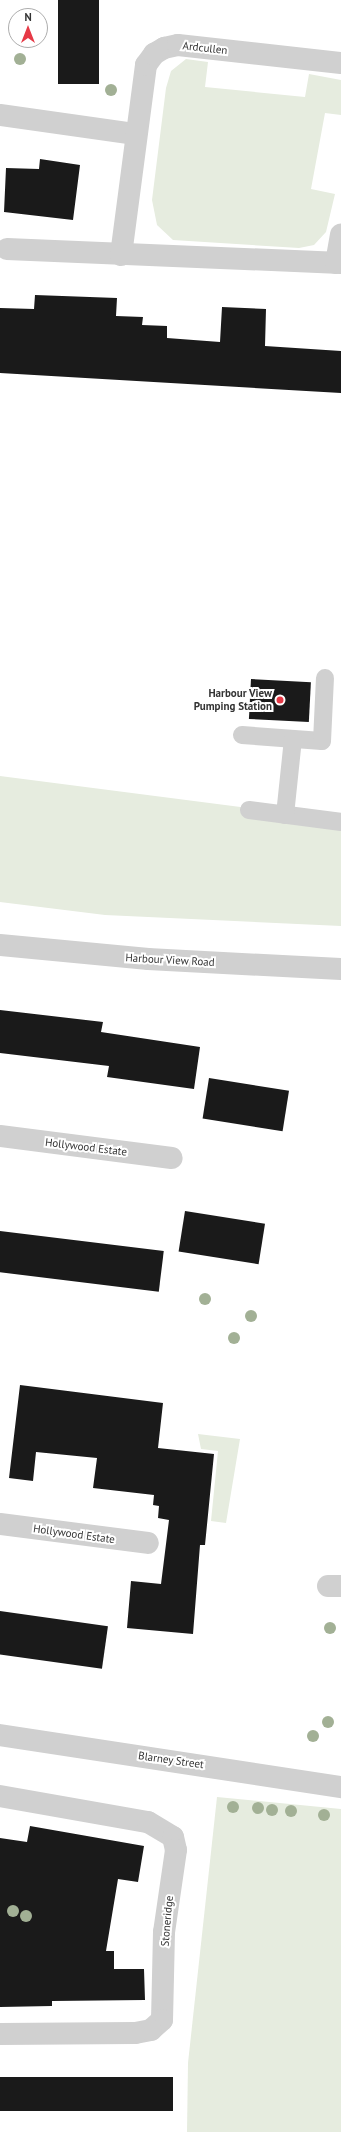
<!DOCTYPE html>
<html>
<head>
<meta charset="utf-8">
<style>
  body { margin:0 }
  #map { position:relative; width:341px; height:2132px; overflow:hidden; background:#fff; font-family:"PT Sans",sans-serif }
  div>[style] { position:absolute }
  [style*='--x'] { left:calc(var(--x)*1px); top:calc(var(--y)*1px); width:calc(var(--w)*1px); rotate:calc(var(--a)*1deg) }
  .green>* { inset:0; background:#e6ecdf }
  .building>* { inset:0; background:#1a1a1a; transform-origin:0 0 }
  .service>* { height:18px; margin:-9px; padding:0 9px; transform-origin:9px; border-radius:9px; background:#d0d0d0 }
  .minor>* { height:22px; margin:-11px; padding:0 11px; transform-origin:11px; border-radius:11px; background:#d0d0d0 }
  .tertiary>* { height:22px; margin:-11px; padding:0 11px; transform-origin:11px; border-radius:11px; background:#d0d0d0 }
  .trees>* { width:12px; height:12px; margin:-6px; border-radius:50%; background:#a2b095 }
  .dots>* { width:11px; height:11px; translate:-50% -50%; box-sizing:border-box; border:2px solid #fff; border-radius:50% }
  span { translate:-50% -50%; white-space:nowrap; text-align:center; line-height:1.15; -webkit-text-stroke:4px #fff; paint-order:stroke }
  .street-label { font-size:11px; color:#333 }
  .poi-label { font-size:11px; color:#333; font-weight:700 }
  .right { translate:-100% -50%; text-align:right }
  .north { position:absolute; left:8px; top:8px; width:40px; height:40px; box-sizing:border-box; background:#fff; border:1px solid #adadad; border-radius:50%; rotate:0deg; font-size:11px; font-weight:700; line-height:16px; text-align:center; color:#333 }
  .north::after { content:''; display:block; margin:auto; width:14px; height:18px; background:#e63946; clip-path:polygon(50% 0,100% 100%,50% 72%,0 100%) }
</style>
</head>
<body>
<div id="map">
  <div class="green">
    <i style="clip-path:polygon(186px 59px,208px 62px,205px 87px,305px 97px,309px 74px,341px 80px,341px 115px,325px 113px,311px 189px,335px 194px,326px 232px,314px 245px,299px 248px,173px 240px,157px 225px,152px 200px,166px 88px,171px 71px)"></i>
    <i style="clip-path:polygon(0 776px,341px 820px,341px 926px,105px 915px,0 902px)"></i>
    <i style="clip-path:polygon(198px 1434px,240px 1439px,226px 1523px,211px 1521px,218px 1451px,201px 1449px)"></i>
    <i style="clip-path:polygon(217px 1797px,341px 1809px,341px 2132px,187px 2132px,188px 2063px)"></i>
  </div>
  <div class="building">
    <i style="left:58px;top:0;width:41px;height:84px"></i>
    <i style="clip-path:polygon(40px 159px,80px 165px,73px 220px,4px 212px,6px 168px,39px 169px)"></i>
    <i style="clip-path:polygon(35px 295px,117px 298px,116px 316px,143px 317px,142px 325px,167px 326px,167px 338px,220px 342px,222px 307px,266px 309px,265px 346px,341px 351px,341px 393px,0 373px,0 308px,34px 309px)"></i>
    <i style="left:251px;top:679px;width:60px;height:40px;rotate:3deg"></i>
    <i style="clip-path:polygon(0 1010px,103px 1022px,101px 1032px,200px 1047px,194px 1089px,107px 1077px,109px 1066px,0 1053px)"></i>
    <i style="left:209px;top:1078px;width:81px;height:41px;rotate:9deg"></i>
    <i style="left:185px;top:1211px;width:81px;height:41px;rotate:9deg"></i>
    <i style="left:0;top:1231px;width:165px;height:41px;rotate:7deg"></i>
    <i style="clip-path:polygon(20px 1385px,163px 1403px,158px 1448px,214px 1454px,205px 1545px,200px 1545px,193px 1634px,127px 1628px,131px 1581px,161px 1584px,169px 1520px,158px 1518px,159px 1506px,153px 1505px,154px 1495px,93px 1488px,97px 1458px,36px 1452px,33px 1481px,9px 1478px)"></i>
    <i style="left:0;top:1611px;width:109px;height:43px;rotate:8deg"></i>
    <i style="clip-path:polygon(30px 1826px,144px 1846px,138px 1882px,118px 1879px,106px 1951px,114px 1951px,114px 1969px,144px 1969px,145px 2000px,52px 2001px,52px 2006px,0 2007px,0 1838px,27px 1842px)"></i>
    <i style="left:173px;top:2077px;width:34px;height:173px;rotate:90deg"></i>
  </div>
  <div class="service">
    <i style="--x:242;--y:735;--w:80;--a:4.3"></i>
    <i style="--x:322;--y:741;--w:63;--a:-87.3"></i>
    <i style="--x:249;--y:810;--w:93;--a:7.4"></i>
    <i style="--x:285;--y:815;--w:76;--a:-84"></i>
  </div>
  <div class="minor">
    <i style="--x:0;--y:115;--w:137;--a:8"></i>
    <i style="--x:7;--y:249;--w:334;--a:2.4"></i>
    <i style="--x:121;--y:255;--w:192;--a:-82.5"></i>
    <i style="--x:146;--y:65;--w:14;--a:-54"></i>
    <i style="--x:154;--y:54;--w:12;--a:-31"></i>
    <i style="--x:164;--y:48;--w:14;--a:-12"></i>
    <i style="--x:178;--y:45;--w:164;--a:6.3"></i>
    <i style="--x:336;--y:263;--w:29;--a:-80"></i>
    <i style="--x:0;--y:1136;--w:173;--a:7.3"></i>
    <i style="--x:0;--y:1524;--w:149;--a:7.3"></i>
    <i style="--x:328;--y:1586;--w:13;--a:0"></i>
    <i style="--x:0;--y:1796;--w:150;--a:10"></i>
    <i style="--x:148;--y:1822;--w:29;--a:31"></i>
    <i style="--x:173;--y:1837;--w:13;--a:77"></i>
    <i style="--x:176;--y:1850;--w:83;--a:98.3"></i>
    <i style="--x:164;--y:1932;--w:88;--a:91.3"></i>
    <i style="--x:162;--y:2020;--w:15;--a:138"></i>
    <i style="--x:151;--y:2030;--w:16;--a:169"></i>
    <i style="--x:135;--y:2033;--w:135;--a:179.6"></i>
  </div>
  <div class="tertiary">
    <i style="--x:0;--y:945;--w:149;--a:5.4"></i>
    <i style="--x:148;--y:959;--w:193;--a:3"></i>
    <i style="--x:0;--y:1735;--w:345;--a:8.7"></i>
  </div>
  <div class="trees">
    <i style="left:20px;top:59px"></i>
    <i style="left:111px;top:90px"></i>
    <i style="left:205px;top:1299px"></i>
    <i style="left:251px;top:1316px"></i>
    <i style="left:234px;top:1338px"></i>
    <i style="left:330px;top:1628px"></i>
    <i style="left:328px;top:1722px"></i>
    <i style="left:313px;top:1736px"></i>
    <i style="left:233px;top:1807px"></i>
    <i style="left:258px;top:1808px"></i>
    <i style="left:272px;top:1810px"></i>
    <i style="left:291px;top:1811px"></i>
    <i style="left:324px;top:1815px"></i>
    <i style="left:13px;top:1911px"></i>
    <i style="left:26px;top:1916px"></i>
  </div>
  <div class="dots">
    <i style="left:280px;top:700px;background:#e63946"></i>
  </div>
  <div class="street-label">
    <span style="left:205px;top:48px;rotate:6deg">Ardcullen</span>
    <span style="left:170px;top:960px;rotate:3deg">Harbour View Road</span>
    <span style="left:86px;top:1147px;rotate:7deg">Hollywood Estate</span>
    <span style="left:74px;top:1534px;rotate:8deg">Hollywood Estate</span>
    <span style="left:171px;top:1760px;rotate:8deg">Blarney Street</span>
    <span style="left:167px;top:1921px;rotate:-85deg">Stoneridge</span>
  </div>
  <div class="poi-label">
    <span class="right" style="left:272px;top:700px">Harbour View<br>Pumping Station</span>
  </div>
  <div class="north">N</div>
</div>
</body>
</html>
